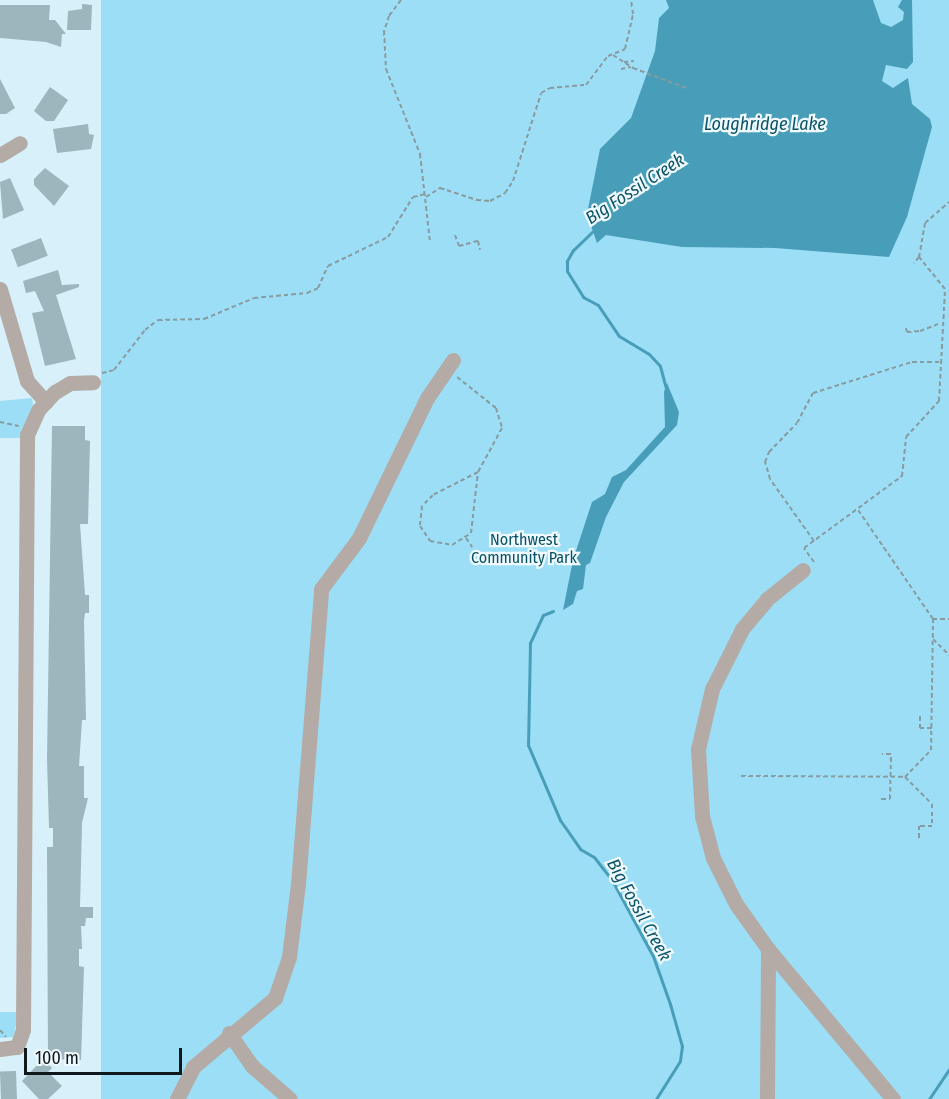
<!DOCTYPE html>
<html>
<head>
<meta charset="utf-8">
<style>
  body { margin:0 }
  #map { position:relative; width:949px; height:1099px; overflow:hidden; background:#d7f0f9; font-family:"Fira Sans Condensed",sans-serif }
  div>[style] { position:absolute }
  [style*='--x'] { left:calc(var(--x)*1px); top:calc(var(--y)*1px); width:calc(var(--w)*1px); rotate:calc(var(--a)*1deg) }
  .green>* { inset:0; background:#9bdef6; transform-origin:0 0 }
  .water>* { inset:0; background:#489eb9 }
  .stream>* { height:3px; margin:-1.5px; padding:0 1.5px; transform-origin:1.5px; border-radius:1.5px; background:#489eb9 }
  .building>* { inset:0; background:#9db5bd; transform-origin:0 0 }
  .path>* { height:2px; margin-top:-1px; transform-origin:0; background:repeating-linear-gradient(90deg,#889ba1 0 4.5px,transparent 0 7.5px) }
  .minor>* { height:15px; margin:-7.5px; padding:0 7.5px; transform-origin:7.5px; border-radius:7.5px; background:#b4aba6 }
  span { translate:-50% -50%; white-space:nowrap; text-align:center; line-height:1.15; -webkit-text-stroke:4.5px #f0fafe; paint-order:stroke }
  .park-label { font-size:16px; color:#075266 }
  .water-label { font-size:18px; color:#0b5468; font-style:italic }
  .scale { position:absolute; left:24px; top:1048px; width:158px; height:27px; box-sizing:border-box; border:3px solid #0f181b; border-top:0; padding-left:8px; font-size:18px; line-height:21px; white-space:nowrap; color:#0f181b; -webkit-text-stroke:4px #f0fafe; paint-order:stroke }
</style>
</head>
<body>
<div id="map">
  <div class="green">
    <i style="left:101px;top:0;width:848px;height:1099px"></i>
    <i style="clip-path:polygon(32px 398px,33px 404px,20px 438px,0 438px,0 401px)"></i>
    <i style="clip-path:polygon(0 1012px,18px 1012px,14px 1037px,0 1038px)"></i>
  </div>
  <div class="water">
    <i style="clip-path:polygon(666px 0,873px 0,881px 23px,891px 27px,903px 20px,904px 12px,898px 7px,902px 0,912px 0,913px 62px,907px 69px,886px 65px,882px 81px,893px 88px,908px 78px,912px 104px,930px 119px,932px 127px,907px 217px,889px 257px,775px 248px,682px 247px,606px 235px,597px 243px,587px 214px,600px 149px,631px 118px,655px 51px,659px 18px,669px 8px)"></i>
    <i style="clip-path:polygon(667px 383px,679px 412px,677px 425px,624px 482px,606px 517px,590px 563px,586px 565px,583px 589px,577px 591px,573px 604px,563px 610px,573px 560px,592px 502px,605px 494px,612px 477px,626px 470px,665px 427px,664px 392px)"></i>
  </div>
  <div class="stream">
    <i style="--x:593;--y:231;--w:28;--a:136"></i>
    <i style="--x:573;--y:250;--w:13;--a:119"></i>
    <i style="--x:567;--y:261;--w:10;--a:90"></i>
    <i style="--x:567;--y:271;--w:31;--a:58"></i>
    <i style="--x:583;--y:297;--w:17;--a:28"></i>
    <i style="--x:598;--y:305;--w:37;--a:56"></i>
    <i style="--x:619;--y:336;--w:35;--a:31"></i>
    <i style="--x:649;--y:354;--w:16;--a:47"></i>
    <i style="--x:660;--y:366;--w:23;--a:75"></i>
    <i style="--x:553;--y:611;--w:11;--a:158"></i>
    <i style="--x:543;--y:615;--w:31;--a:115"></i>
    <i style="--x:530;--y:643;--w:102;--a:91.1"></i>
    <i style="--x:528;--y:745;--w:82;--a:66.9"></i>
    <i style="--x:560;--y:820;--w:35;--a:55"></i>
    <i style="--x:580;--y:849;--w:16;--a:30"></i>
    <i style="--x:594;--y:857;--w:29;--a:52"></i>
    <i style="--x:612;--y:880;--w:86;--a:61.7"></i>
    <i style="--x:653;--y:956;--w:51;--a:70.5"></i>
    <i style="--x:670;--y:1004;--w:44;--a:74.1"></i>
    <i style="--x:682;--y:1046;--w:15;--a:98"></i>
    <i style="--x:680;--y:1061;--w:45;--a:122.3"></i>
    <i style="--x:929;--y:1099;--w:36;--a:-56"></i>
  </div>
  <div class="building">
    <i style="clip-path:polygon(82px 4px,92px 5px,91px 30px,67px 30px,68px 11px,82px 9px)"></i>
    <i style="clip-path:polygon(0 5px,50px 5px,49px 20px,55px 20px,66px 34px,62px 34px,61px 47px,46px 42px,0 38px)"></i>
    <i style="clip-path:polygon(0 79px,15px 108px,6px 114px,0 114px)"></i>
    <i style="clip-path:polygon(50px 87px,68px 100px,54px 121px,46px 121px,34px 111px)"></i>
    <i style="clip-path:polygon(88px 124px,89px 134px,94px 135px,91px 149px,57px 153px,53px 129px)"></i>
    <i style="clip-path:polygon(45px 168px,69px 186px,54px 206px,34px 185px,34px 179px)"></i>
    <i style="clip-path:polygon(10px 178px,24px 210px,3px 219px,0 182px)"></i>
    <i style="left:41px;top:238px;width:19px;height:32px;rotate:69deg"></i>
    <i style="clip-path:polygon(58px 270px,62px 285px,79px 284px,79px 287px,56px 295px,76px 359px,45px 366px,32px 313px,44px 311px,35px 291px,26px 293px,23px 281px)"></i>
    <i style="clip-path:polygon(52px 426px,85px 426px,85px 440px,90px 441px,88px 524px,80px 524px,85px 595px,89px 595px,89px 613px,85px 613px,84px 621px,86px 720px,82px 720px,79px 766px,84px 766px,84px 798px,88px 798px,82px 823px,80px 907px,93px 907px,93px 918px,86px 918px,85px 926px,81px 926px,82px 949px,79px 949px,79px 966px,84px 967px,81px 1060px,48px 1059px,47px 847px,53px 847px,53px 828px,49px 828px,47px 759px)"></i>
    <i style="clip-path:polygon(43px 1059px,52px 1068px,48px 1072px,62px 1086px,48px 1099px,39px 1099px,22px 1081px)"></i>
    <i style="left:16px;top:1071px;width:28px;height:16px;rotate:88deg"></i>
  </div>
  <div class="path">
    <i style="--x:401;--y:0;--w:20;--a:127"></i>
    <i style="--x:389;--y:16;--w:16;--a:108"></i>
    <i style="--x:384;--y:31;--w:38;--a:87"></i>
    <i style="--x:386;--y:69;--w:92;--a:68.2"></i>
    <i style="--x:420;--y:154;--w:89;--a:83.5"></i>
    <i style="--x:613;--y:55;--w:24;--a:33"></i>
    <i style="--x:633;--y:68;--w:57;--a:20.7"></i>
    <i style="--x:624;--y:62;--w:10;--a:-6"></i>
    <i style="--x:621;--y:69;--w:10;--a:-11"></i>
    <i style="--x:426;--y:197;--w:17;--a:-33"></i>
    <i style="--x:440;--y:188;--w:39;--a:18"></i>
    <i style="--x:477;--y:200;--w:13;--a:4"></i>
    <i style="--x:490;--y:201;--w:17;--a:-28"></i>
    <i style="--x:505;--y:193;--w:14;--a:-56"></i>
    <i style="--x:513;--y:181;--w:92;--a:-72.3"></i>
    <i style="--x:541;--y:93;--w:10;--a:-29"></i>
    <i style="--x:550;--y:88;--w:36;--a:-5"></i>
    <i style="--x:586;--y:85;--w:36;--a:-53"></i>
    <i style="--x:608;--y:56;--w:18;--a:-22"></i>
    <i style="--x:625;--y:49;--w:36;--a:-77"></i>
    <i style="--x:633;--y:14;--w:14;--a:-98"></i>
    <i style="--x:455;--y:235;--w:12;--a:70"></i>
    <i style="--x:459;--y:246;--w:20;--a:-15"></i>
    <i style="--x:478;--y:241;--w:9;--a:77"></i>
    <i style="--x:919;--y:257;--w:35;--a:-80"></i>
    <i style="--x:925;--y:223;--w:32;--a:-41"></i>
    <i style="--x:906;--y:328;--w:4;--a:76"></i>
    <i style="--x:907;--y:332;--w:13;--a:-4"></i>
    <i style="--x:920;--y:331;--w:22;--a:-21"></i>
    <i style="--x:102;--y:373;--w:12;--a:-14"></i>
    <i style="--x:114;--y:370;--w:51;--a:-52.2"></i>
    <i style="--x:145;--y:330;--w:16;--a:-38"></i>
    <i style="--x:158;--y:320;--w:46;--a:-1.2"></i>
    <i style="--x:204;--y:319;--w:54;--a:-22.8"></i>
    <i style="--x:254;--y:298;--w:53;--a:-5.4"></i>
    <i style="--x:307;--y:293;--w:12;--a:-24"></i>
    <i style="--x:318;--y:288;--w:24;--a:-66"></i>
    <i style="--x:328;--y:266;--w:67;--a:-25.8"></i>
    <i style="--x:388;--y:237;--w:47;--a:-58"></i>
    <i style="--x:413;--y:197;--w:12;--a:-14"></i>
    <i style="--x:457;--y:377;--w:50;--a:38.5"></i>
    <i style="--x:496;--y:408;--w:21;--a:73"></i>
    <i style="--x:502;--y:428;--w:50;--a:118.6"></i>
    <i style="--x:478;--y:472;--w:51;--a:152.9"></i>
    <i style="--x:433;--y:495;--w:16;--a:135"></i>
    <i style="--x:422;--y:506;--w:20;--a:96"></i>
    <i style="--x:420;--y:526;--w:18;--a:56"></i>
    <i style="--x:430;--y:541;--w:22;--a:10"></i>
    <i style="--x:452;--y:545;--w:22;--a:-32"></i>
    <i style="--x:471;--y:533;--w:61;--a:-83.5"></i>
    <i style="--x:0;--y:422;--w:19;--a:12"></i>
    <i style="--x:466;--y:538;--w:11;--a:56"></i>
    <i style="--x:814;--y:541;--w:76;--a:-125.4"></i>
    <i style="--x:770;--y:479;--w:18;--a:-106"></i>
    <i style="--x:765;--y:462;--w:11;--a:-68"></i>
    <i style="--x:769;--y:452;--w:40;--a:-46"></i>
    <i style="--x:797;--y:423;--w:34;--a:-62"></i>
    <i style="--x:813;--y:393;--w:104;--a:-17.4"></i>
    <i style="--x:912;--y:362;--w:29;--a:0"></i>
    <i style="--x:814;--y:562;--w:17;--a:-126"></i>
    <i style="--x:804;--y:548;--w:122;--a:-36.3"></i>
    <i style="--x:902;--y:476;--w:39;--a:-84"></i>
    <i style="--x:906;--y:437;--w:49;--a:-47.5"></i>
    <i style="--x:939;--y:401;--w:112;--a:-86.9"></i>
    <i style="--x:945;--y:289;--w:41;--a:-129.1"></i>
    <i style="--x:919;--y:257;--w:8;--a:130"></i>
    <i style="--x:933;--y:619;--w:16;--a:0"></i>
    <i style="--x:933;--y:639;--w:23;--a:45"></i>
    <i style="--x:920;--y:716;--w:12;--a:90"></i>
    <i style="--x:920;--y:728;--w:12;--a:0"></i>
    <i style="--x:741;--y:776;--w:164;--a:0.3"></i>
    <i style="--x:905;--y:777;--w:37;--a:-46"></i>
    <i style="--x:931;--y:750;--w:131;--a:-89.1"></i>
    <i style="--x:933;--y:619;--w:132;--a:-124.5"></i>
    <i style="--x:905;--y:777;--w:38;--a:45"></i>
    <i style="--x:932;--y:804;--w:22;--a:90"></i>
    <i style="--x:932;--y:826;--w:13;--a:180"></i>
    <i style="--x:919;--y:826;--w:13;--a:90"></i>
    <i style="--x:881;--y:799;--w:9;--a:0"></i>
    <i style="--x:890;--y:799;--w:45;--a:-88.7"></i>
    <i style="--x:891;--y:754;--w:9;--a:180"></i>
    <i style="--x:0;--y:1030;--w:9;--a:49"></i>
  </div>
  <div class="minor">
    <i style="--x:0;--y:155;--w:23;--a:-31"></i>
    <i style="--x:0;--y:289;--w:96;--a:73.6"></i>
    <i style="--x:27;--y:381;--w:28;--a:48"></i>
    <i style="--x:768;--y:949;--w:195;--a:50.2"></i>
    <i style="--x:229;--y:1033;--w:40;--a:55.1"></i>
    <i style="--x:252;--y:1066;--w:50;--a:41"></i>
    <i style="--x:0;--y:1049;--w:17;--a:-7"></i>
    <i style="--x:17;--y:1047;--w:18;--a:-71"></i>
    <i style="--x:23;--y:1030;--w:595;--a:-89.61"></i>
    <i style="--x:27;--y:435;--w:27;--a:-66"></i>
    <i style="--x:38;--y:410;--w:25;--a:-47"></i>
    <i style="--x:55;--y:392;--w:17;--a:-31"></i>
    <i style="--x:70;--y:383;--w:23;--a:-2"></i>
    <i style="--x:177;--y:1099;--w:36;--a:-63"></i>
    <i style="--x:193;--y:1067;--w:107;--a:-40.1"></i>
    <i style="--x:275;--y:998;--w:43;--a:-71.1"></i>
    <i style="--x:289;--y:957;--w:74;--a:-83"></i>
    <i style="--x:298;--y:884;--w:296;--a:-85.5"></i>
    <i style="--x:321;--y:589;--w:64;--a:-53.3"></i>
    <i style="--x:359;--y:538;--w:156;--a:-64.1"></i>
    <i style="--x:427;--y:398;--w:46;--a:-55.6"></i>
    <i style="--x:767;--y:1099;--w:150;--a:-89.6"></i>
    <i style="--x:768;--y:949;--w:55;--a:-125.4"></i>
    <i style="--x:736;--y:904;--w:51;--a:-116.6"></i>
    <i style="--x:713;--y:858;--w:43;--a:-104.7"></i>
    <i style="--x:702;--y:816;--w:67;--a:-93.4"></i>
    <i style="--x:698;--y:749;--w:62;--a:-76.9"></i>
    <i style="--x:712;--y:689;--w:67;--a:-63.4"></i>
    <i style="--x:742;--y:629;--w:39;--a:-50"></i>
    <i style="--x:767;--y:599;--w:46;--a:-38.9"></i>
  </div>
  <div class="park-label">
    <span style="left:524px;top:549px">Northwest<br>Community Park</span>
  </div>
  <div class="water-label">
    <span style="left:765px;top:124px">Loughridge Lake</span>
    <span style="left:635px;top:189px;rotate:-33deg">Big Fossil Creek</span>
    <span style="left:639px;top:910px;rotate:61deg">Big Fossil Creek</span>
  </div>
  <div class="scale">100 m</div>
</div>
</body>
</html>
